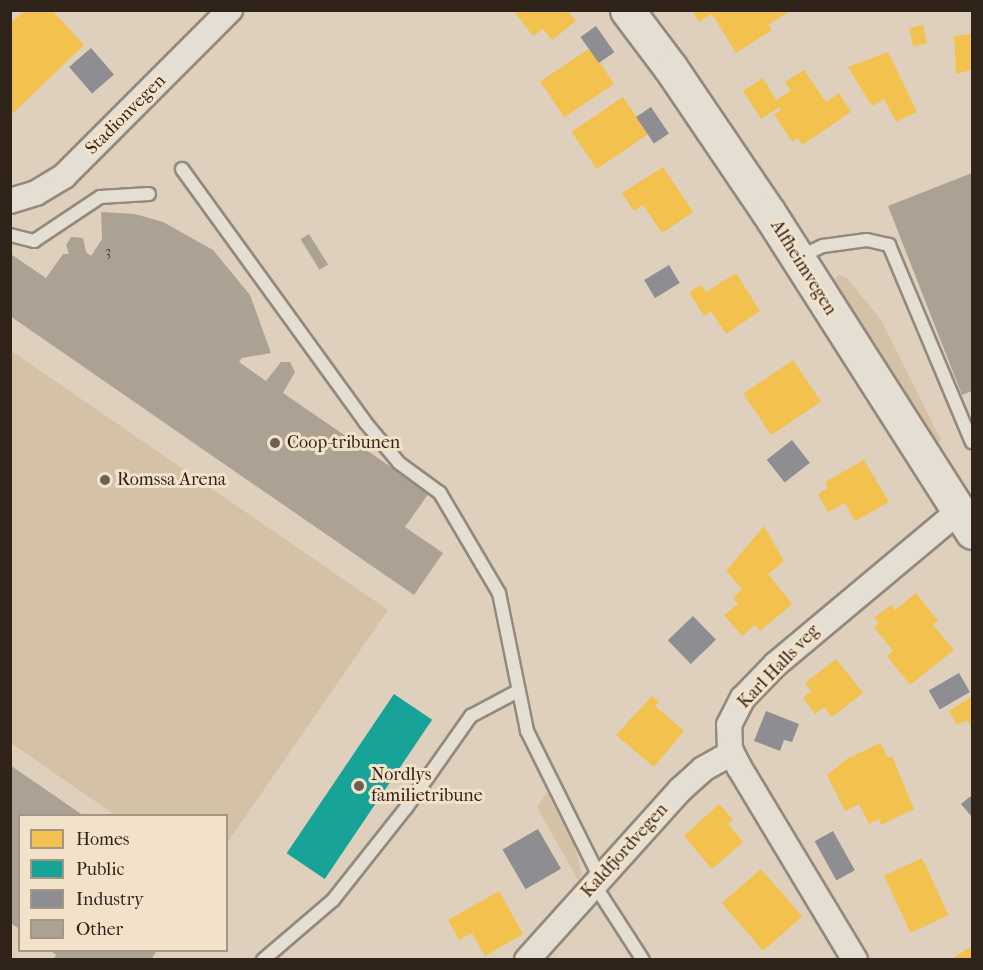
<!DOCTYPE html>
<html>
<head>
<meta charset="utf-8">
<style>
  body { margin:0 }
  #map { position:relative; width:983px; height:970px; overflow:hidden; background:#ded0bc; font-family:"IM FELL French Canon",serif }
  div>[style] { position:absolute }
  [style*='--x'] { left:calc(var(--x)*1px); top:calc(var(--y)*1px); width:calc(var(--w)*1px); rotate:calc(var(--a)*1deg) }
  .green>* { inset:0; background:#d5c1a6 }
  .homes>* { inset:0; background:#f2c14e; transform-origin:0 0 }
  .public>* { inset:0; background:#17a398; transform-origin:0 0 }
  .industry>* { inset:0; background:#8d8d92; transform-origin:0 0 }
  .building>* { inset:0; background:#aca294; transform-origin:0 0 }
  .roads { filter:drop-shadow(2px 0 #93897d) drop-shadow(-2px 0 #93897d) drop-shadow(0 2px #93897d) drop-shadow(0 -2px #93897d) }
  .lane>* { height:12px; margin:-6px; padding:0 6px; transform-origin:6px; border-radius:6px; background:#e5ded3 }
  .street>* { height:24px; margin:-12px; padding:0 12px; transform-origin:12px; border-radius:12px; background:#e5ded3 }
  .secondary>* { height:33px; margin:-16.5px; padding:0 16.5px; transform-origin:16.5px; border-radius:16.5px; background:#e5ded3 }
  .dots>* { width:16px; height:16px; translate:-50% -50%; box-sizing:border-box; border:3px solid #f3e2ca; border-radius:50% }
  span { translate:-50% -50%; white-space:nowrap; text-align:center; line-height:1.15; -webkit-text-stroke:6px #f3e2ca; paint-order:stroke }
  .number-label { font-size:15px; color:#4f4338 }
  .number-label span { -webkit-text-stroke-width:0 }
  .street-label { font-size:18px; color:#30231a }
  .poi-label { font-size:18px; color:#30231a }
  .left { translate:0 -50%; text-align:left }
  .frame { position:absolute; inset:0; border:12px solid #30231a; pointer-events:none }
  .legend { position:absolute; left:18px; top:814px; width:210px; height:138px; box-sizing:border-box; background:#f3e2ca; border:2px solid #a59684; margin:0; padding:8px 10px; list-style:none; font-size:18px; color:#30231a }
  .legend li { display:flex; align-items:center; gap:12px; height:30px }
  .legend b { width:30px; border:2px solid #a59684 }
</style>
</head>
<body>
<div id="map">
  <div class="green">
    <i style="clip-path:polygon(839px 275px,847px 278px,881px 320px,941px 440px,935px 444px,830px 282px)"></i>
    <i style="clip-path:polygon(10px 350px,388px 610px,227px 843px,226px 816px,115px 815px,11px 743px)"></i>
    <i style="clip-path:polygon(547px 792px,575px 846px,582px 874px,578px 880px,537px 807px)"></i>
  </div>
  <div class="homes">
    <i style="clip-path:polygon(26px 10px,52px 10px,84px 45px,12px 114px,10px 23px)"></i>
    <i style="clip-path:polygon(513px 10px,567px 10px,576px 21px,552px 40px,543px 29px,533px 36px)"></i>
    <i style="clip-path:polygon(692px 10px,786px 10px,787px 13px,768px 25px,772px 30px,736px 53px,712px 14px,699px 22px)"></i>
    <i style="left:923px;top:25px;width:19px;height:14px;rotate:78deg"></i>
    <i style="clip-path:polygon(972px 34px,972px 74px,971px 70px,956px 74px,954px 36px)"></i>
    <i style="left:590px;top:48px;width:43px;height:60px;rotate:56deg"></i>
    <i style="clip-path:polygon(888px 52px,917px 112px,896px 122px,884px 99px,872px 106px,848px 67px)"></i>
    <i style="clip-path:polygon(804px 70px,826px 102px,839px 93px,851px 112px,802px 145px,798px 138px,792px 142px,774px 114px,781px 110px,779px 107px,761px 119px,743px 91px,763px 78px,776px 100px,791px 91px,785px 82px)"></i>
    <i style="left:623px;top:97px;width:45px;height:62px;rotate:56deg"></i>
    <i style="clip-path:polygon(663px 167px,693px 212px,662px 233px,643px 205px,634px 211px,622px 193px)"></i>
    <i style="clip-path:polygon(736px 273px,760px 311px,726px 334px,711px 311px,704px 316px,689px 292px,701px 285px,706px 292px)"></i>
    <i style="left:793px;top:360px;width:50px;height:60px;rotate:56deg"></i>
    <i style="clip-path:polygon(864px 460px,889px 502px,855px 521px,845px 503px,828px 512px,818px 494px,828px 488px,825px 482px)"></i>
    <i style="clip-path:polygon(764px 526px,784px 561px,768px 574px,792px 604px,760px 631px,755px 625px,742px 636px,724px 615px,738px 604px,733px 598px,742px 589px,726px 571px)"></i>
    <i style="clip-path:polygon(916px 593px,938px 621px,933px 625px,954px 650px,910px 685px,887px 656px,893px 651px,874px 627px,879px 623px,874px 618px,891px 605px,895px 610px)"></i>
    <i style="clip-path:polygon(836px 659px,863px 693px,832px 717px,824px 707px,815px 714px,803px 698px,811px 691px,805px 683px)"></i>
    <i style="clip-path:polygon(652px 696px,659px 702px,655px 706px,684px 731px,654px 767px,616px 735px)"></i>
    <i style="clip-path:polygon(972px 696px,972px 729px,967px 720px,957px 725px,949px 711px)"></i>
    <i style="clip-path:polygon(880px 743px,888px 758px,892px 756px,914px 809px,881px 825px,879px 819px,869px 824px,859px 804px,845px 811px,827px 775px,847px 759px)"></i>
    <i style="clip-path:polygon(719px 804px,733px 820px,728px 824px,743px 842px,712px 869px,684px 836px)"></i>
    <i style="left:922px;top:858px;width:63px;height:42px;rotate:65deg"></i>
    <i style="left:761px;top:869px;width:63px;height:52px;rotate:49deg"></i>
    <i style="clip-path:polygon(499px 891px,523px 934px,485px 956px,472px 933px,459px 940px,448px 920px)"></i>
    <i style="clip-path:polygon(972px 946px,972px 960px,950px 960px)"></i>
  </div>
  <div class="public">
    <i style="left:394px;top:694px;width:46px;height:192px;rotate:34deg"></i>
  </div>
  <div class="industry">
    <i style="left:596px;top:26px;width:32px;height:19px;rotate:55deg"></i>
    <i style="left:91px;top:48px;width:35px;height:29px;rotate:49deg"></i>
    <i style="left:651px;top:107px;width:32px;height:18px;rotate:56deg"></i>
    <i style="left:669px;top:265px;width:21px;height:29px;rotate:59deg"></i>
    <i style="left:792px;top:440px;width:29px;height:32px;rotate:52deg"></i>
    <i style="left:693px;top:616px;width:33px;height:35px;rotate:46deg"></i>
    <i style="left:959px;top:673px;width:22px;height:35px;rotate:60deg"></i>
    <i style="clip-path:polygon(766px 711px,799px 724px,792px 742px,784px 740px,780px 751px,754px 741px)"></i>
    <i style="clip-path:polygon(972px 795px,972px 815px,971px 816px,961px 804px)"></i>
    <i style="left:538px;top:829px;width:46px;height:41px;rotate:60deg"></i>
    <i style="left:833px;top:831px;width:45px;height:21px;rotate:61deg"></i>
  </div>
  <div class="building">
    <i style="clip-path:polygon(972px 173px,972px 391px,962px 395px,888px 206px)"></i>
    <i style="clip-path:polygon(101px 212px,135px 214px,163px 222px,213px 250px,250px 295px,271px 353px,242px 358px,239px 362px,266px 381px,281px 362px,290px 362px,295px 372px,283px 393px,429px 493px,405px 527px,443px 553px,414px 595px,10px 316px,12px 255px,46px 278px,63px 254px,69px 254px,66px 245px,71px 237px,83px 238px,86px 252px,91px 256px,102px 239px)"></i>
    <i style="left:309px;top:234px;width:36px;height:10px;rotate:58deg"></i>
    <i style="clip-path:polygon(10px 765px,84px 816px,20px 816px,20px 929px,10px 923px)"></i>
    <i style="clip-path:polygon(50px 950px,157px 950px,151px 960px,54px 960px,56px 955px)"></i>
  </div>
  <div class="roads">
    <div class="lane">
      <i style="--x:182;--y:169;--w:312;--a:54.1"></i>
      <i style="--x:365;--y:422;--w:53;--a:50.3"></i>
      <i style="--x:399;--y:463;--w:51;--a:36.2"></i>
      <i style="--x:440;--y:493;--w:116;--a:59.5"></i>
      <i style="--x:499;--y:593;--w:141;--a:78.5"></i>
      <i style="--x:527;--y:731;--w:164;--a:63.6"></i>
      <i style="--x:10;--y:235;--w:25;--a:14"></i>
      <i style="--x:34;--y:241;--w:79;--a:-33.7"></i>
      <i style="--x:100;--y:197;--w:49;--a:-3.5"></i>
      <i style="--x:798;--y:258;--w:28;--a:-26"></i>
      <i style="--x:823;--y:246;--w:44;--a:-7.8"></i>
      <i style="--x:867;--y:240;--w:23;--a:13"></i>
      <i style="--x:889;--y:245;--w:214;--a:67.2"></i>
      <i style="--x:594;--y:884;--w:90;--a:57.2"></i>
      <i style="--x:263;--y:960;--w:92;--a:-40.6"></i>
      <i style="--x:333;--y:900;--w:117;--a:-51.6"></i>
      <i style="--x:406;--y:808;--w:113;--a:-54.8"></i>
      <i style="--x:471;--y:716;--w:53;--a:-28"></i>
    </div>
    <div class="street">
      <i style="--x:10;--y:201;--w:27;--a:-17"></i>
      <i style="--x:36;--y:193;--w:33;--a:-31"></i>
      <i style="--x:64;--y:176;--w:235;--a:-45"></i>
      <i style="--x:527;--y:960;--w:229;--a:-48"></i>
      <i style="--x:680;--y:790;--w:31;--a:-42"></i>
      <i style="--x:703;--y:769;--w:33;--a:-29"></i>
      <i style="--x:855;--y:960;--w:225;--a:-121"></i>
      <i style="--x:739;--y:767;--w:20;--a:-117"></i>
      <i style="--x:730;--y:749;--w:24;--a:-92"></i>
      <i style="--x:729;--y:725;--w:30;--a:-63"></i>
      <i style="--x:743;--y:698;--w:47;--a:-45.9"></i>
      <i style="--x:776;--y:664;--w:239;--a:-39.9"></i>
    </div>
    <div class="secondary">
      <i style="--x:627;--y:10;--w:71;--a:53"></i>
      <i style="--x:670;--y:67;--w:176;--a:55.9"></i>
      <i style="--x:769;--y:213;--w:378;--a:57.5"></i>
    </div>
  </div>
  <div class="dots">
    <i style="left:275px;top:443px;background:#6d6053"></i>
    <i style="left:105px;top:480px;background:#6d6053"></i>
    <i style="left:359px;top:786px;background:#6d6053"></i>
  </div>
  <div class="number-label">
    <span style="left:108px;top:252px">3</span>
  </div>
  <div class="street-label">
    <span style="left:126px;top:115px;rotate:-45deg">Stadionvegen</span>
    <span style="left:803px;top:268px;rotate:58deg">Alfheimvegen</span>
    <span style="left:779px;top:667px;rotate:-46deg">Karl Halls veg</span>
    <span style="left:625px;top:851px;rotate:-48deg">Kaldfjordvegen</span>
  </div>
  <div class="poi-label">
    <span class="left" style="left:287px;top:443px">Coop-tribunen</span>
    <span class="left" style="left:117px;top:480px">Romssa Arena</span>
    <span class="left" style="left:371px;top:786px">Nordlys<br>familietribune</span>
  </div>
  <div class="frame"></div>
  <ul class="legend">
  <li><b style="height:16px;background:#f2c14e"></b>Homes</li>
  <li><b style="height:16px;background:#17a398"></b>Public</li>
  <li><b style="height:16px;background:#8d8d92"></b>Industry</li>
  <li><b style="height:16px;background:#aca294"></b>Other</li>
  </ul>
</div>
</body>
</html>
